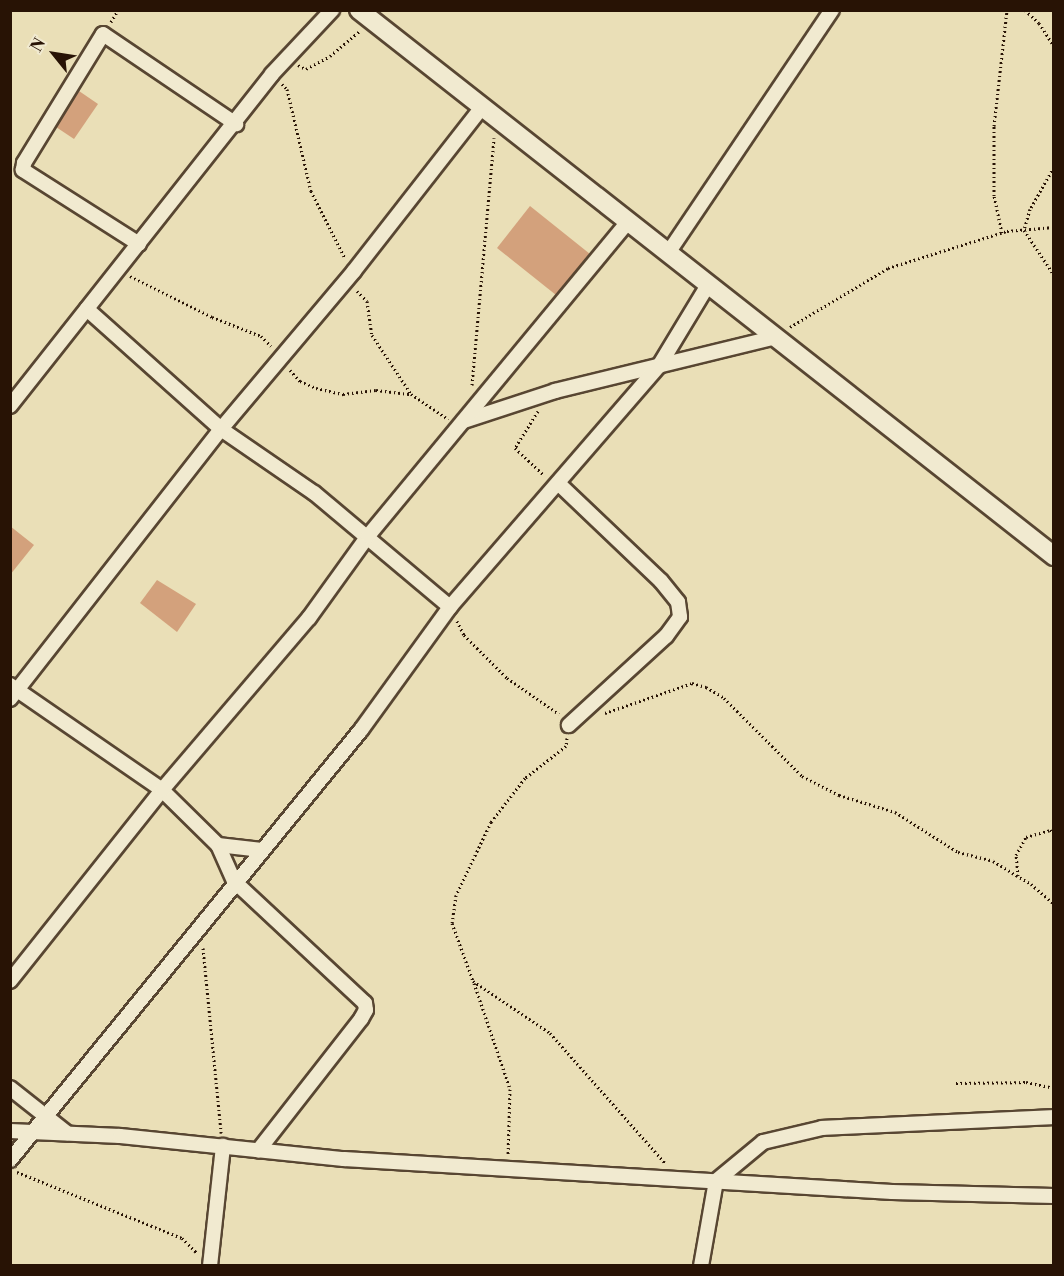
<!DOCTYPE html>
<style>
body{margin:0}
#map{position:relative;width:1064px;height:1276px;overflow:hidden;background:#eadfb7;font-family:"Libre Bodoni",serif}
div>[style]{position:absolute}
.building>*{inset:0;background:#d3a17c}
.path>*{height:3px;margin-top:-1.5px;transform-origin:0;background:repeating-linear-gradient(90deg,#281305 0 1.5px,transparent 0 4.5px)}
.roads{filter:drop-shadow(2px 0 #584632) drop-shadow(-2px 0 #584632) drop-shadow(0 2px #584632) drop-shadow(0 -2px #584632)}
.street>*{height:14px;margin:-7px;padding:0 7px;transform-origin:7px;border-radius:7px;background:#f1ead0}
.secondary>*{height:18px;margin:-9px;padding:0 9px;transform-origin:9px;border-radius:9px;background:#f1ead0}
span{translate:-50% -50%;white-space:nowrap;text-align:center;line-height:1.15;-webkit-text-stroke:4.5px #f1ead0;paint-order:stroke}
.frame{position:absolute;inset:0;border:12px solid #281305;pointer-events:none}
.north{position:absolute;left:24px;top:24px;width:60px;height:60px;-webkit-text-stroke:4px #f1ead0;paint-order:stroke;rotate:300deg;font-size:16px;font-weight:700;line-height:24px;text-align:center;color:#281305}
.north::after{content:'';display:block;margin:auto;width:21px;height:27px;background:#281305;clip-path:polygon(50% 0,100% 100%,50% 72%,0 100%)}
</style>
<div id="map">
<div class="building">
<i style="clip-path:polygon(79px 91px,98px 104px,74px 139px,56px 127px)"></i>
<i style="clip-path:polygon(530px 206px,590px 254px,556px 295px,497px 248px)"></i>
<i style="clip-path:polygon(10px 526px,34px 545px,10px 575px)"></i>
<i style="clip-path:polygon(157px 580px,196px 604px,177px 632px,140px 603px)"></i>
</div>
<div class="path">
<i style="left:1025px;top:10px;width:19px;rotate:43deg"></i>
<i style="left:1039px;top:23px;width:27px;rotate:57deg"></i>
<i style="left:111px;top:22px;width:14px;rotate:-60deg"></i>
<i style="left:298px;top:65px;width:9px;rotate:27deg"></i>
<i style="left:306px;top:69px;width:27px;rotate:-28deg"></i>
<i style="left:330px;top:56px;width:39px;rotate:-40deg"></i>
<i style="left:282px;top:84px;width:7px;rotate:45deg"></i>
<i style="left:287px;top:89px;width:105px;rotate:76.8deg"></i>
<i style="left:311px;top:191px;width:75px;rotate:63.1deg"></i>
<i style="left:1054px;top:167px;width:48px;rotate:119.7deg"></i>
<i style="left:1030px;top:209px;width:22px;rotate:106deg"></i>
<i style="left:1024px;top:230px;width:54px;rotate:56.3deg"></i>
<i style="left:1002px;top:233px;width:38px;rotate:-102deg"></i>
<i style="left:994px;top:196px;width:70px;rotate:-90deg"></i>
<i style="left:994px;top:126px;width:117px;rotate:-83.6deg"></i>
<i style="left:130px;top:276px;width:92px;rotate:26.6deg"></i>
<i style="left:212px;top:317px;width:53px;rotate:21.2deg"></i>
<i style="left:261px;top:336px;width:14px;rotate:45deg"></i>
<i style="left:357px;top:291px;width:14px;rotate:45deg"></i>
<i style="left:367px;top:301px;width:34px;rotate:82deg"></i>
<i style="left:372px;top:335px;width:71px;rotate:56.5deg"></i>
<i style="left:790px;top:327px;width:114px;rotate:-31deg"></i>
<i style="left:888px;top:268px;width:125px;rotate:-17.3deg"></i>
<i style="left:1007px;top:231px;width:47px;rotate:-4.9deg"></i>
<i style="left:290px;top:370px;width:15px;rotate:48deg"></i>
<i style="left:300px;top:381px;width:17px;rotate:24deg"></i>
<i style="left:316px;top:388px;width:28px;rotate:13deg"></i>
<i style="left:343px;top:394px;width:33px;rotate:-7deg"></i>
<i style="left:376px;top:390px;width:35px;rotate:7deg"></i>
<i style="left:411px;top:394px;width:45px;rotate:34deg"></i>
<i style="left:472px;top:385px;width:248px;rotate:-84.9deg"></i>
<i style="left:538px;top:411px;width:44px;rotate:121.9deg"></i>
<i style="left:515px;top:448px;width:40px;rotate:43deg"></i>
<i style="left:457px;top:621px;width:16px;rotate:63deg"></i>
<i style="left:464px;top:635px;width:61px;rotate:45deg"></i>
<i style="left:507px;top:678px;width:63px;rotate:34.7deg"></i>
<i style="left:605px;top:713px;width:92px;rotate:-19deg"></i>
<i style="left:692px;top:683px;width:15px;rotate:16deg"></i>
<i style="left:706px;top:687px;width:21px;rotate:31deg"></i>
<i style="left:724px;top:698px;width:110px;rotate:45deg"></i>
<i style="left:802px;top:776px;width:42px;rotate:27.2deg"></i>
<i style="left:839px;top:795px;width:59px;rotate:16.9deg"></i>
<i style="left:895px;top:812px;width:75px;rotate:32.4deg"></i>
<i style="left:958px;top:852px;width:36px;rotate:14deg"></i>
<i style="left:993px;top:861px;width:44px;rotate:31.2deg"></i>
<i style="left:1031px;top:884px;width:30px;rotate:41deg"></i>
<i style="left:567px;top:738px;width:8px;rotate:97deg"></i>
<i style="left:566px;top:746px;width:52px;rotate:142deg"></i>
<i style="left:525px;top:778px;width:56px;rotate:127.7deg"></i>
<i style="left:491px;top:822px;width:81px;rotate:115.6deg"></i>
<i style="left:456px;top:895px;width:28px;rotate:98deg"></i>
<i style="left:452px;top:923px;width:62px;rotate:70.1deg"></i>
<i style="left:473px;top:981px;width:93px;rotate:34deg"></i>
<i style="left:550px;top:1033px;width:175px;rotate:48.5deg"></i>
<i style="left:1018px;top:876px;width:21px;rotate:-95deg"></i>
<i style="left:1016px;top:855px;width:21px;rotate:-61deg"></i>
<i style="left:1026px;top:837px;width:25px;rotate:-16deg"></i>
<i style="left:1050px;top:830px;width:5px;rotate:37deg"></i>
<i style="left:203px;top:948px;width:186px;rotate:84.4deg"></i>
<i style="left:474px;top:983px;width:112px;rotate:71.2deg"></i>
<i style="left:510px;top:1089px;width:67px;rotate:91.7deg"></i>
<i style="left:956px;top:1083px;width:70px;rotate:-0.8deg"></i>
<i style="left:1026px;top:1082px;width:29px;rotate:12deg"></i>
<i style="left:17px;top:1172px;width:178px;rotate:21.8deg"></i>
<i style="left:182px;top:1238px;width:20px;rotate:45deg"></i>
</div>
<div class="roads">
<div class="street">
<i style="left:139px;top:244px;width:138px;rotate:-147.5deg"></i>
<i style="left:23px;top:170px;width:7px;rotate:-82deg"></i>
<i style="left:24px;top:163px;width:151px;rotate:-58.5deg"></i>
<i style="left:103px;top:34px;width:161px;rotate:34.1deg"></i>
<i style="left:668px;top:253px;width:293px;rotate:-56deg"></i>
<i style="left:10px;top:406px;width:423px;rotate:-51.7deg"></i>
<i style="left:272px;top:74px;width:88px;rotate:-46.8deg"></i>
<i style="left:464px;top:421px;width:96px;rotate:-18.2deg"></i>
<i style="left:555px;top:391px;width:223px;rotate:-13.7deg"></i>
<i style="left:558px;top:483px;width:142px;rotate:43.6deg"></i>
<i style="left:661px;top:581px;width:27px;rotate:51deg"></i>
<i style="left:678px;top:602px;width:15px;rotate:82deg"></i>
<i style="left:680px;top:617px;width:24px;rotate:126deg"></i>
<i style="left:666px;top:636px;width:132px;rotate:137.5deg"></i>
<i style="left:450px;top:607px;width:177px;rotate:-140deg"></i>
<i style="left:314px;top:493px;width:113px;rotate:-145.5deg"></i>
<i style="left:221px;top:429px;width:207px;rotate:-49.9deg"></i>
<i style="left:354px;top:271px;width:208px;rotate:-52deg"></i>
<i style="left:10px;top:685px;width:185px;rotate:34.6deg"></i>
<i style="left:162px;top:790px;width:78px;rotate:44.5deg"></i>
<i style="left:218px;top:845px;width:39px;rotate:66deg"></i>
<i style="left:234px;top:881px;width:179px;rotate:43deg"></i>
<i style="left:365px;top:1003px;width:7px;rotate:82deg"></i>
<i style="left:366px;top:1010px;width:10px;rotate:119deg"></i>
<i style="left:361px;top:1019px;width:167px;rotate:128deg"></i>
<i style="left:10px;top:699px;width:343px;rotate:-52deg"></i>
<i style="left:221px;top:429px;width:180px;rotate:-138.2deg"></i>
<i style="left:218px;top:845px;width:44px;rotate:6.5deg"></i>
<i style="left:10px;top:981px;width:244px;rotate:-51.5deg"></i>
<i style="left:162px;top:790px;width:226px;rotate:-49.5deg"></i>
<i style="left:309px;top:618px;width:101px;rotate:-54.3deg"></i>
<i style="left:368px;top:536px;width:408px;rotate:-50.4deg"></i>
<i style="left:10px;top:1088px;width:73px;rotate:38.3deg"></i>
<i style="left:10px;top:1131px;width:110px;rotate:2.6deg"></i>
<i style="left:120px;top:1136px;width:225px;rotate:5.9deg"></i>
<i style="left:344px;top:1159px;width:549px;rotate:3.45deg"></i>
<i style="left:892px;top:1192px;width:162px;rotate:1.4deg"></i>
<i style="left:10px;top:1160px;width:555px;rotate:-50.78deg"></i>
<i style="left:361px;top:730px;width:152px;rotate:-54.1deg"></i>
<i style="left:450px;top:607px;width:319px;rotate:-49.1deg"></i>
<i style="left:659px;top:366px;width:95px;rotate:-58.8deg"></i>
<i style="left:210px;top:1266px;width:121px;rotate:-83.8deg"></i>
<i style="left:701px;top:1266px;width:86px;rotate:-80deg"></i>
<i style="left:716px;top:1181px;width:61px;rotate:-39.7deg"></i>
<i style="left:763px;top:1142px;width:61px;rotate:-13.3deg"></i>
<i style="left:822px;top:1128px;width:232px;rotate:-2.7deg"></i>
</div>
<div class="secondary">
<i style="left:359px;top:10px;width:884px;rotate:38.15deg"></i>
</div>
</div>
<div class="frame"></div>
<div class="north">N</div>
</div>
